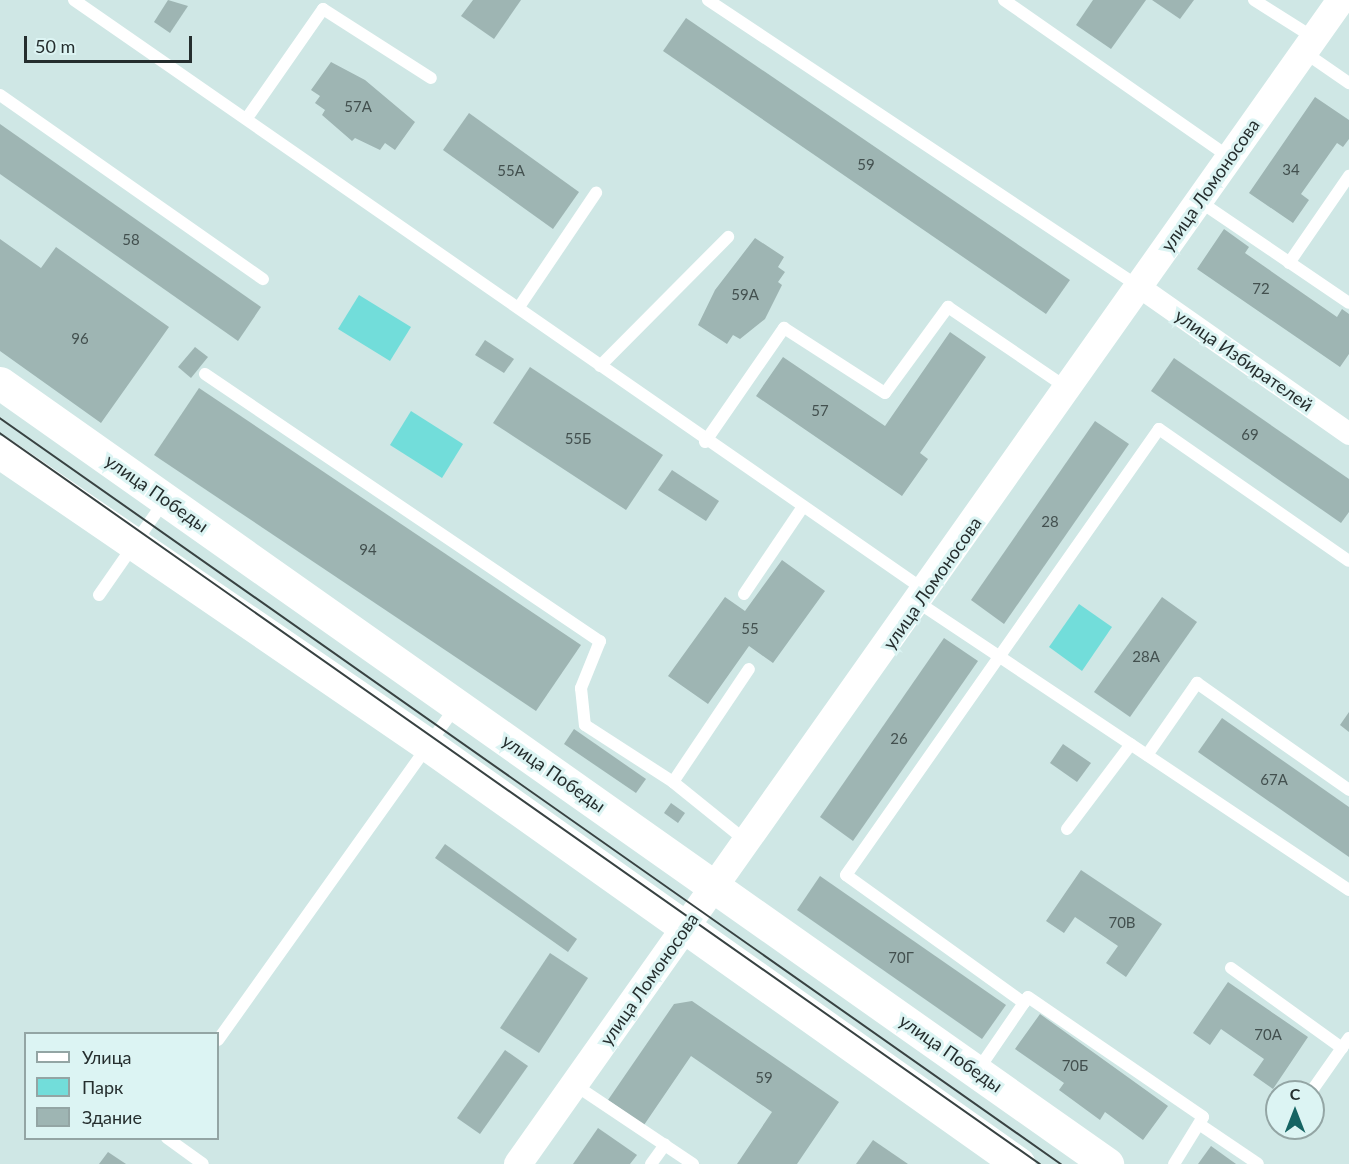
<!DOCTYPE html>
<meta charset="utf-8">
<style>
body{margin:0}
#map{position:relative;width:1349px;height:1164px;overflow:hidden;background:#cfe7e5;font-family:Lato,sans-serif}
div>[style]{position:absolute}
.green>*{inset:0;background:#72ddda}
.building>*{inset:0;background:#9eb5b3}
.service>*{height:12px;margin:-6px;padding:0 6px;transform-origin:6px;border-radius:6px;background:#fff}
.minor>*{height:22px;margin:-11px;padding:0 11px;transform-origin:11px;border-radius:11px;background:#fff}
.tertiary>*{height:28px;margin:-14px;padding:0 14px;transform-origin:14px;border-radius:14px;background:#fff}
.secondary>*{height:33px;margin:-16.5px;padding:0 16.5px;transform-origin:16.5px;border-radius:16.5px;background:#fff}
.tram>*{height:1.5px;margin:-0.75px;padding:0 0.75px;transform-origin:0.75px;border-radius:0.75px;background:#384242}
span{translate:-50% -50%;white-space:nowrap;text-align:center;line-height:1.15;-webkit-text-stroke:6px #dcf4f3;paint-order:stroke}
.number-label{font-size:15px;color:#43504f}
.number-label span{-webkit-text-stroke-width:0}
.street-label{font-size:18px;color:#252e2e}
.legend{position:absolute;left:24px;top:1032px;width:195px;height:108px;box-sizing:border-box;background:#dcf4f3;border:2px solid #93a5a4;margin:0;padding:8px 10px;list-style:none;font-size:18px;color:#252e2e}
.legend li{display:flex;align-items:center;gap:12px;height:30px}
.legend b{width:30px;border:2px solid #93a5a4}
.north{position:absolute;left:1265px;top:1080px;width:60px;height:60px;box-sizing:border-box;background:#dcf4f3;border:2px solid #93a5a4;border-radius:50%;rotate:0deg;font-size:16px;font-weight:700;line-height:24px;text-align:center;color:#252e2e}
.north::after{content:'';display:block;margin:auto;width:21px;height:27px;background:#166463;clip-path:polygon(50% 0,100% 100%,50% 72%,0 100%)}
.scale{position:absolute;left:24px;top:36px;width:168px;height:27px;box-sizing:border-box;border:3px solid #252e2e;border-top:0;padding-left:8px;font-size:18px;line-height:21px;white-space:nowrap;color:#252e2e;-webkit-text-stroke:4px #dcf4f3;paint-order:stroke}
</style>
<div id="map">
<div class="green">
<i style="clip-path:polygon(359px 295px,411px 327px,390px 361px,338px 329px)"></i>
<i style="clip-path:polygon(411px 411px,463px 444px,442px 478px,390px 445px)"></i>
<i style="clip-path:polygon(1079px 604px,1112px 627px,1082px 671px,1049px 647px)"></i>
</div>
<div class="building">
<i style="clip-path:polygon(168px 0,188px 6px,170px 33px,154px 22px)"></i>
<i style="clip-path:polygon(473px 0,521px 0,494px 39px,461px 16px)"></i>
<i style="clip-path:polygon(1093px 0,1146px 0,1111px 49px,1076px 25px)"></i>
<i style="clip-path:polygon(1152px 0,1194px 0,1180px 19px)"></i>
<i style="clip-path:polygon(686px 18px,1070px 280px,1046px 314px,663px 51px)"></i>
<i style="clip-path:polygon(331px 62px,365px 80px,415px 122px,395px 150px,385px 143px,380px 150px,355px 138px,352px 141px,322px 115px,325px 110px,315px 103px,320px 96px,311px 90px)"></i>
<i style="clip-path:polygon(1315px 97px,1349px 120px,1349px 139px,1343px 147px,1337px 143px,1301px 194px,1309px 200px,1293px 223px,1249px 193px)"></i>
<i style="clip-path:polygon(469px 113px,579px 192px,553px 229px,443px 150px)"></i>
<i style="clip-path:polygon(0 124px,261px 307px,238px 341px,0 174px)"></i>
<i style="clip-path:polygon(1224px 229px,1249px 247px,1245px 253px,1337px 317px,1342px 309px,1349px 314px,1349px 354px,1340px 367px,1197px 269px)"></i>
<i style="clip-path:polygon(755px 238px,784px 257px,778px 267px,785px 272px,778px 282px,782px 285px,765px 319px,740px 339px,733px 335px,727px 344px,698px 325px,715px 290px)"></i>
<i style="clip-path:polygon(0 239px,41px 268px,56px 247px,169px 327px,101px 423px,0 351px)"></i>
<i style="clip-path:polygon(950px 332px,986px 357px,920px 453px,928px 459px,902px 496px,756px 396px,783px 357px,885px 426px)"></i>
<i style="clip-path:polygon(485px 340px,514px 359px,504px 373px,475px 355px)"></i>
<i style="clip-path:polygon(195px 347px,208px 357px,191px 378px,178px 367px)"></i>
<i style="clip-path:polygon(1174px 358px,1349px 479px,1349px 512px,1341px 523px,1151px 391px)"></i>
<i style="clip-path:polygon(530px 367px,663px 455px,626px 510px,493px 423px)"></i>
<i style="clip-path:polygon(199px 388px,581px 645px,536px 711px,154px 455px)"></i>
<i style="clip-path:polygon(1095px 421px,1129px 444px,1004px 624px,971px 600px)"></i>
<i style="clip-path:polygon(672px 470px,719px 501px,706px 521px,658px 490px)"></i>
<i style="clip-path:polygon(782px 560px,825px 591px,773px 663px,749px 646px,708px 704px,668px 676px,725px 597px,745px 611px)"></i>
<i style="clip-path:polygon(1162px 597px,1197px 622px,1130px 717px,1094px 692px)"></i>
<i style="clip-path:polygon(944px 638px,978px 661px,853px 841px,820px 817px)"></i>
<i style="clip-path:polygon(1349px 712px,1349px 732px,1340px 725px)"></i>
<i style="clip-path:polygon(1222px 718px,1349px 807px,1349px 857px,1198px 752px)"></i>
<i style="clip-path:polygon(574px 729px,646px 779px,636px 793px,564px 744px)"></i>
<i style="clip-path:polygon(1063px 744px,1091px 763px,1077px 782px,1050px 763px)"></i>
<i style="clip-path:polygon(671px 803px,685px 813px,678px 823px,664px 813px)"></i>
<i style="clip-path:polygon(445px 844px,577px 939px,568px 952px,435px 858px)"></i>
<i style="clip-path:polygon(1081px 870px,1162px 924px,1126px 977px,1106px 963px,1118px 946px,1075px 917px,1064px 933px,1046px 921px)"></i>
<i style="clip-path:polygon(820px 876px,1006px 1005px,982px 1039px,797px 910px)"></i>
<i style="clip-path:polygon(550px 953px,588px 978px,539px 1053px,500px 1028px)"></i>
<i style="clip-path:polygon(1228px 982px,1308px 1037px,1273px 1089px,1253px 1075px,1264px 1059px,1221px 1029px,1210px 1045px,1193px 1033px)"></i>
<i style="clip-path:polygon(692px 1001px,839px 1102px,797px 1164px,737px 1164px,772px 1112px,691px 1056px,644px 1125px,608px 1100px,674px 1004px)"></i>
<i style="clip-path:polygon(1040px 1014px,1168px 1106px,1143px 1140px,1105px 1112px,1100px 1120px,1059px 1090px,1064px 1083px,1015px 1049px)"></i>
<i style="clip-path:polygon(505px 1050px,528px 1066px,480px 1134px,457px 1118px)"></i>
<i style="clip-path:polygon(598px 1128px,637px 1155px,630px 1164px,573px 1164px)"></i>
<i style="clip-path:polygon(873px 1140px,908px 1164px,856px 1164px)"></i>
<i style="clip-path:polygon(1211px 1146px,1236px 1164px,1198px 1164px)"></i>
<i style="clip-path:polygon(108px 1152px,126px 1164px,99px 1164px)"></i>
</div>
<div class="service">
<i style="left:74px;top:0;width:1037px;rotate:34.75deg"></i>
<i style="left:708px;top:0;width:516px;rotate:33.63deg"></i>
<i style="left:1004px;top:0;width:274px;rotate:34.9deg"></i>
<i style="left:1254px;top:0;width:71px;rotate:32.3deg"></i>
<i style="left:1304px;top:52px;width:55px;rotate:34.6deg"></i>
<i style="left:0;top:95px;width:321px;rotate:35deg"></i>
<i style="left:247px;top:118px;width:133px;rotate:-55.1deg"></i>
<i style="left:323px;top:9px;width:128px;rotate:32.6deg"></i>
<i style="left:1199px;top:201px;width:181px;rotate:34.2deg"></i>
<i style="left:1289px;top:263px;width:106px;rotate:-55.4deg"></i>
<i style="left:519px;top:307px;width:138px;rotate:-56deg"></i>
<i style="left:600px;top:366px;width:182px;rotate:-45.2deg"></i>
<i style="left:205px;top:374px;width:477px;rotate:34.1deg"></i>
<i style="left:600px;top:641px;width:51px;rotate:112deg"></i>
<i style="left:581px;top:688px;width:37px;rotate:84deg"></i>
<i style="left:585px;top:725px;width:105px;rotate:32.9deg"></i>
<i style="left:673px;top:782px;width:94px;rotate:38.9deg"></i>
<i style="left:705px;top:442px;width:139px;rotate:-55.3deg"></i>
<i style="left:784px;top:328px;width:120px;rotate:32.8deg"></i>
<i style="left:885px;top:393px;width:107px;rotate:-53.8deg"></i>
<i style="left:948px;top:307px;width:144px;rotate:34.2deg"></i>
<i style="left:744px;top:594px;width:104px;rotate:-56deg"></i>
<i style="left:99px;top:595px;width:116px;rotate:-55.2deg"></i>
<i style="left:919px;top:603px;width:517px;rotate:33.72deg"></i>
<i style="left:1147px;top:755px;width:88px;rotate:-55.2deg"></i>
<i style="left:1197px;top:683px;width:186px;rotate:35.1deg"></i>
<i style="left:673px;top:782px;width:136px;rotate:-56.1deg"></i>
<i style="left:1067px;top:829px;width:106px;rotate:-53deg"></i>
<i style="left:1231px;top:968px;width:137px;rotate:35.8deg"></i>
<i style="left:1024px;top:1003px;width:219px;rotate:-144.3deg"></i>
<i style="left:846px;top:875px;width:545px;rotate:-54.94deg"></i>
<i style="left:1159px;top:429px;width:231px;rotate:34.8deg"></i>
<i style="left:218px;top:1040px;width:410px;rotate:-54.5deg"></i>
<i style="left:978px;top:1070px;width:88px;rotate:-55.6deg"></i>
<i style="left:1028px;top:997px;width:212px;rotate:34.4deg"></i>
<i style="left:1203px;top:1117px;width:55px;rotate:121.7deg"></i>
<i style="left:575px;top:1085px;width:142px;rotate:33.8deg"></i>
<i style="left:1311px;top:1092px;width:66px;rotate:-54.9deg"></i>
<i style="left:1199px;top:1124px;width:71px;rotate:34.1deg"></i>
<i style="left:167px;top:1138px;width:44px;rotate:35.8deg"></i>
<i style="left:651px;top:1164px;width:24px;rotate:-54deg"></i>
</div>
<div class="minor">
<i style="left:1138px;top:286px;width:258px;rotate:35deg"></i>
</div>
<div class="tertiary">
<i style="left:518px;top:1164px;width:1426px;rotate:-54.74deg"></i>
</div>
<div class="secondary">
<i style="left:0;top:383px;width:1355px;rotate:35.2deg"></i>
<i style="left:0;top:452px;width:519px;rotate:34.39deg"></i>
<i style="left:428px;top:745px;width:724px;rotate:35.34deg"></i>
</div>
<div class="tram">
<i style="left:0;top:418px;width:1297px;rotate:35.11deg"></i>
<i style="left:0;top:433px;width:1271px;rotate:35.1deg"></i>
</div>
<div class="number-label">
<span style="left:358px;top:107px">57А</span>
<span style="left:866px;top:165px">59</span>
<span style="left:1291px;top:170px">34</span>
<span style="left:511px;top:171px">55А</span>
<span style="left:131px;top:240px">58</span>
<span style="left:1261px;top:289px">72</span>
<span style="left:745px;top:295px">59А</span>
<span style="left:80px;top:339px">96</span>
<span style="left:820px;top:411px">57</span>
<span style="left:1250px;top:435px">69</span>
<span style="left:578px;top:439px">55Б</span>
<span style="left:1050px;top:522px">28</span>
<span style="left:368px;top:550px">94</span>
<span style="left:750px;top:629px">55</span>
<span style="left:1146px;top:657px">28А</span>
<span style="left:899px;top:739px">26</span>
<span style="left:1274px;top:780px">67А</span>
<span style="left:1122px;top:923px">70В</span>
<span style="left:901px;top:958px">70Г</span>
<span style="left:1268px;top:1035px">70А</span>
<span style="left:1075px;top:1066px">70Б</span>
<span style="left:764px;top:1078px">59</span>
</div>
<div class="street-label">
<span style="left:1210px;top:185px;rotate:-55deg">улица Ломоносова</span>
<span style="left:1244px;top:360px;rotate:35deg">улица Избирателей</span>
<span style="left:157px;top:493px;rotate:35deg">улица Победы</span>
<span style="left:932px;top:583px;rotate:-55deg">улица Ломоносова</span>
<span style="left:554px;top:773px;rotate:35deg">улица Победы</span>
<span style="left:649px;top:979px;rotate:-55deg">улица Ломоносова</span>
<span style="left:951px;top:1053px;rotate:35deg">улица Победы</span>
</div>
<ul class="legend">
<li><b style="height:8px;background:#fff"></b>Улица</li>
<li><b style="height:16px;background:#72ddda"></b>Парк</li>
<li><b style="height:16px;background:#9eb5b3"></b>Здание</li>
</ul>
<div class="north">С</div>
<div class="scale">50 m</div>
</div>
